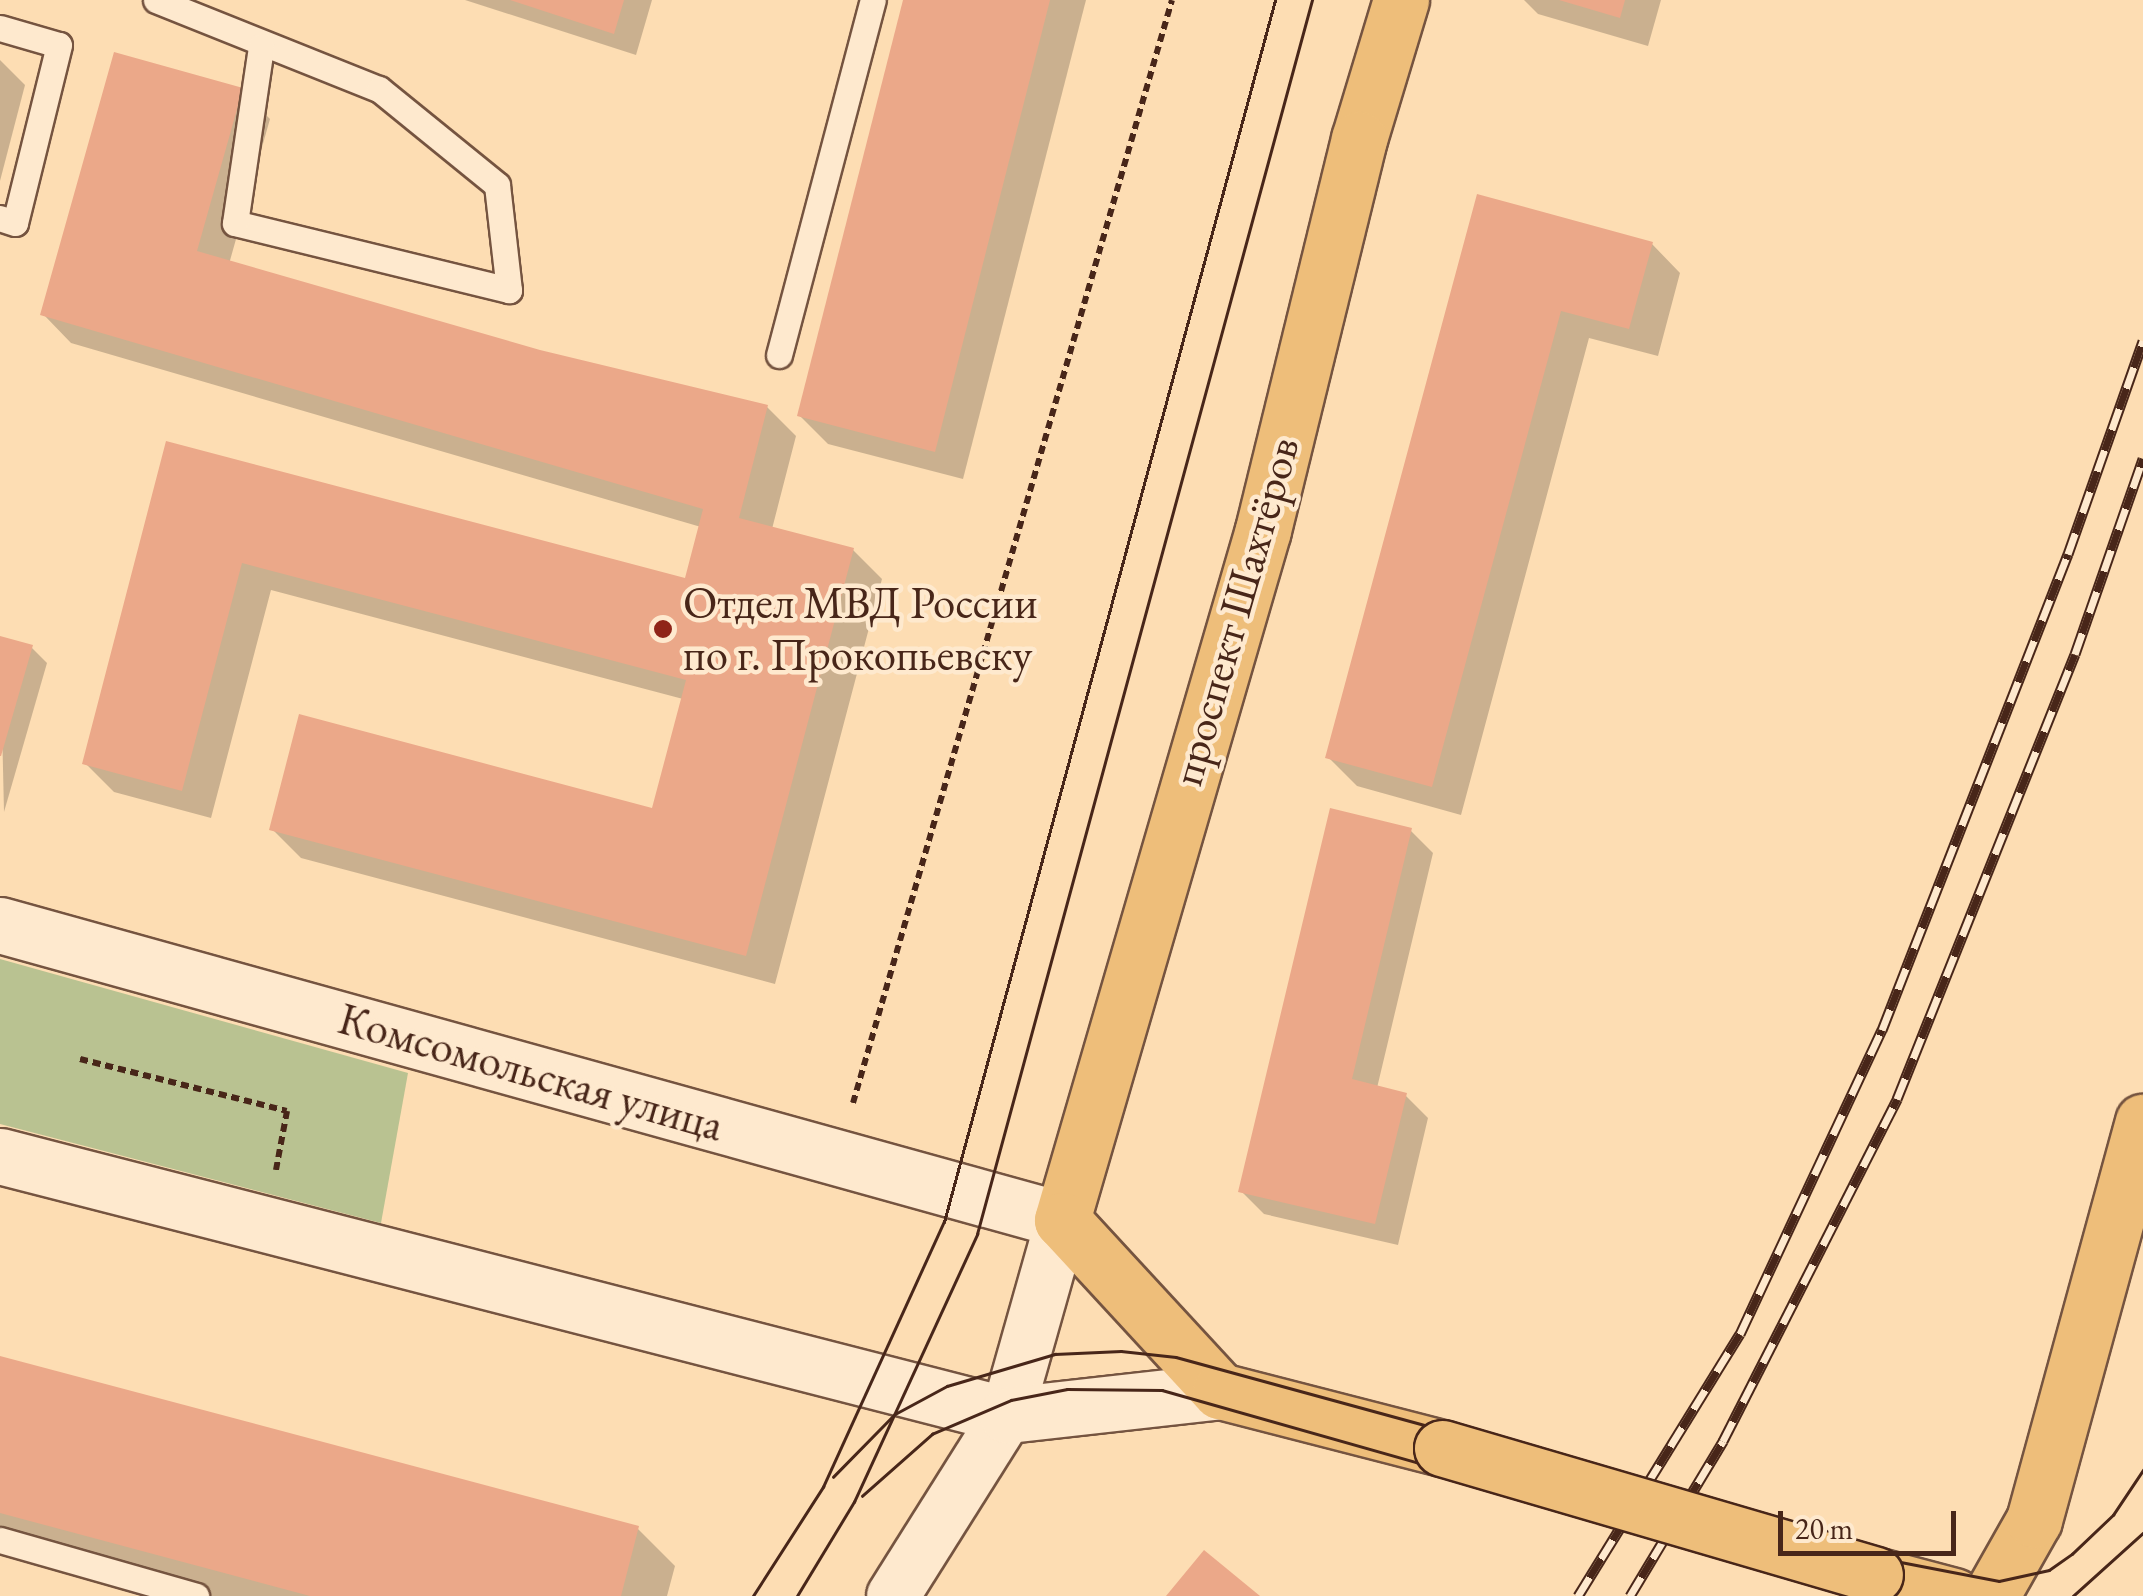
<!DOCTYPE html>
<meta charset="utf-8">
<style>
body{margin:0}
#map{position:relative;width:2143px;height:1596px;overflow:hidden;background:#fdddb3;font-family:"EB Garamond",serif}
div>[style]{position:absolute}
.green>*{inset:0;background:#b9c291}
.shadow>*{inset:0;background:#0003}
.building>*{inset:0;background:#eba889}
.path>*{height:6px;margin-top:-3px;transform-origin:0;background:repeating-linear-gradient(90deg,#482619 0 8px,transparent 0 13px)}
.roads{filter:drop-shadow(2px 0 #755440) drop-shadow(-2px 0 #755440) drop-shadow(0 2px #755440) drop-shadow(0 -2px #755440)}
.lane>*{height:25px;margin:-12.5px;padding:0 12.5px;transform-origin:12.5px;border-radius:12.5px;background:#fee9ce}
.street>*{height:52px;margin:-26px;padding:0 26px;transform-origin:26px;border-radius:26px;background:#fee9ce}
.secondary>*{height:55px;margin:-27.5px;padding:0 27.5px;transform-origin:27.5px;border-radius:27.5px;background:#fee9ce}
.primary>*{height:55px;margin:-27.5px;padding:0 27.5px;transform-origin:27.5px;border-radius:27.5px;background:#eebe7a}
.tram>*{height:2.5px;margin:-1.25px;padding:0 1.25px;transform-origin:1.25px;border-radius:1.25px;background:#482619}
.rail>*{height:11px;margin-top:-5.5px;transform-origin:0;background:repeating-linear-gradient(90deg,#fee9ce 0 22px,#482619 0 44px);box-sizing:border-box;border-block:2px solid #482619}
.bridges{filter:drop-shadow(2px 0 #482619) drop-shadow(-2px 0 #482619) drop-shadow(0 2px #482619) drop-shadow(0 -2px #482619)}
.primary-bridge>*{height:55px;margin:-27.5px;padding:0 27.5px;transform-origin:27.5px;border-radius:27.5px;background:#eebe7a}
.dots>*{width:28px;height:28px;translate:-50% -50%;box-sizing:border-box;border:5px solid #fee9ce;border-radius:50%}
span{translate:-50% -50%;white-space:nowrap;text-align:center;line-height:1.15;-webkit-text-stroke:9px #fee9ce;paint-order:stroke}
.poi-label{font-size:45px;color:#482619}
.left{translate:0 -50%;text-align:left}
.street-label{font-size:45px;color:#482619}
.scale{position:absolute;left:1778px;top:1511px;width:178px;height:45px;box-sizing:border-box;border:5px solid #482619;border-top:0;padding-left:12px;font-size:30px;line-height:35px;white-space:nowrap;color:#482619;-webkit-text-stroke:8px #fee9ce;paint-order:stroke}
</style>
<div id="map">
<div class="green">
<i style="clip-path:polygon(0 959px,408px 1073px,381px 1223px,0 1124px)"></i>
</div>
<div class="shadow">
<i style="clip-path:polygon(465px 0,652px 0,636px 55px)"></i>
<i style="clip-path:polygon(906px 0,1086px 0,963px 479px,828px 444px,800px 416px)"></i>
<i style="clip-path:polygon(1524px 0,1661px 0,1648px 46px,1538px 14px)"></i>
<i style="clip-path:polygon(0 60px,25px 85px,0 181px)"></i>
<i style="clip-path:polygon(241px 90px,270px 119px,229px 264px,539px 353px,767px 407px,796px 436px,772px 529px,853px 550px,882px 579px,775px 984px,301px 858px,272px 829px,654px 811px,683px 699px,271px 590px,211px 818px,114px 792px,85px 763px,168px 444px,687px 581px,701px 527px,71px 343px,43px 314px)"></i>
<i style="clip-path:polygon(1479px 197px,1652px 244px,1680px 273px,1658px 356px,1589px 338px,1461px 815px,1357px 786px,1328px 757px)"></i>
<i style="clip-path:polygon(0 638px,32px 648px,47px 663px,4px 812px)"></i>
<i style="clip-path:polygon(1410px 830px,1433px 853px,1377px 1088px,1405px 1095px,1428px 1118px,1398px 1245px,1264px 1214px,1241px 1191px)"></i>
<i style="clip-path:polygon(0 1359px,638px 1529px,675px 1566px,667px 1596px,212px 1596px,0 1539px)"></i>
</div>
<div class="building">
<i style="clip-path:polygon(510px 0,624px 0,614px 34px)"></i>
<i style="clip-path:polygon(903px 0,1050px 0,935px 452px,797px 416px)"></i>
<i style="clip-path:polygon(1559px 0,1625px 0,1620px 18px)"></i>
<i style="clip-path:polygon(114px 52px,243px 88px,197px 251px,540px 350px,768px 405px,739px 518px,854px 548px,746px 956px,269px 830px,299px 714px,652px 808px,686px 680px,242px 563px,182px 791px,82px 764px,166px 441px,685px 578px,703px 509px,40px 315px)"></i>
<i style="clip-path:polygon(1477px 194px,1653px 242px,1629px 329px,1561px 311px,1432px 787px,1325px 758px)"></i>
<i style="clip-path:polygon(0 636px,33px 645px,1px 756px,0 756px)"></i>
<i style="clip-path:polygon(1330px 808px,1412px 828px,1352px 1079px,1407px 1093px,1375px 1224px,1238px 1192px)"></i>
<i style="clip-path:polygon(0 1356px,639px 1526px,621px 1596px,310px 1596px,0 1513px)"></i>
<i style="clip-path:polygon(1204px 1550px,1260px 1596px,1166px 1596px)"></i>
</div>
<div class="path">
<i style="left:80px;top:1059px;width:213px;rotate:14.1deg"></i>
<i style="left:287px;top:1111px;width:60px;rotate:100.6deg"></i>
<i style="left:853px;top:1103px;width:1148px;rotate:-73.87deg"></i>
</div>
<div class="roads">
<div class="lane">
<i style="left:156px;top:0;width:240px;rotate:21.8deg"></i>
<i style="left:379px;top:89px;width:152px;rotate:39.1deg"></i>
<i style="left:497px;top:185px;width:106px;rotate:83.5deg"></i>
<i style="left:509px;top:290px;width:282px;rotate:-166.3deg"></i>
<i style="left:235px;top:223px;width:179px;rotate:-81.6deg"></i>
<i style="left:0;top:28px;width:61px;rotate:16.1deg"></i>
<i style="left:59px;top:45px;width:183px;rotate:103.9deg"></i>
<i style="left:15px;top:223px;width:16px;rotate:-162deg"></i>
<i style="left:779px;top:355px;width:367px;rotate:-75.2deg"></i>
<i style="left:0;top:1540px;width:204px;rotate:15.9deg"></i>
</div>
<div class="street">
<i style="left:893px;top:1596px;width:214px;rotate:-57.8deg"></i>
<i style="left:1007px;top:1415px;width:203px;rotate:-74.2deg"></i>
</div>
<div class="secondary">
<i style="left:0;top:925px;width:1102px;rotate:15.52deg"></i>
<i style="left:0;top:1156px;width:1040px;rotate:14.42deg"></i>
<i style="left:1007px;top:1415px;width:214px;rotate:-6.4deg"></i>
</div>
<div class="primary">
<i style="left:1401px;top:0;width:145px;rotate:106.8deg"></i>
<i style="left:1359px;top:139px;width:403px;rotate:103.8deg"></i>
<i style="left:1263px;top:530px;width:719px;rotate:106.24deg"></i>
<i style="left:1062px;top:1220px;width:233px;rotate:47.3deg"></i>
<i style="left:1220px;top:1391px;width:229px;rotate:14.4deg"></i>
<i style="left:1875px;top:1575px;width:82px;rotate:14.9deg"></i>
<i style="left:1991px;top:1596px;width:87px;rotate:-60.5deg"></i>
<i style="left:2034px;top:1520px;width:413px;rotate:-74.7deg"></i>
</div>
</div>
<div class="tram">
<i style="left:833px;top:1477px;width:88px;rotate:-45.5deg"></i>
<i style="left:895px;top:1414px;width:59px;rotate:-28.3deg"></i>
<i style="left:947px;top:1386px;width:113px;rotate:-16.5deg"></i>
<i style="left:1055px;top:1354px;width:66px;rotate:-2.6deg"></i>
<i style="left:1121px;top:1351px;width:55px;rotate:6.2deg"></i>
<i style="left:1176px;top:1357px;width:280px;rotate:15.3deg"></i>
<i style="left:1446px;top:1431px;width:452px;rotate:16.3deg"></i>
<i style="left:1880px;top:1558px;width:121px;rotate:10.9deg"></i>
<i style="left:1999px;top:1581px;width:51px;rotate:-12.4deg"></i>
<i style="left:2049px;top:1570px;width:28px;rotate:-35deg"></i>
<i style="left:2072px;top:1554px;width:57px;rotate:-43.6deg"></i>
<i style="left:2113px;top:1515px;width:54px;rotate:-56.3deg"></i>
<i style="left:862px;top:1496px;width:94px;rotate:-41.5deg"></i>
<i style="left:932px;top:1434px;width:86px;rotate:-23.3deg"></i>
<i style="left:1011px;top:1400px;width:57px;rotate:-11.1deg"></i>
<i style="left:1067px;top:1389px;width:95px;rotate:0.6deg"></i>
<i style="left:1162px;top:1390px;width:755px;rotate:15.84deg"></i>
<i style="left:753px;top:1596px;width:130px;rotate:-57.3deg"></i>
<i style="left:823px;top:1487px;width:291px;rotate:-65.5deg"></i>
<i style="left:944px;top:1222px;width:1266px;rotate:-74.84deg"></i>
<i style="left:797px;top:1596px;width:110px;rotate:-58.8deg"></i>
<i style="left:854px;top:1502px;width:295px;rotate:-65.3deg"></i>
<i style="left:977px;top:1234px;width:1279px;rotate:-74.81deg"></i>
<i style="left:2073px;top:1596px;width:94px;rotate:-42deg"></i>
</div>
<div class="rail">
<i style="left:1578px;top:1596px;width:308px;rotate:-58.3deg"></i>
<i style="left:1740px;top:1334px;width:336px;rotate:-65deg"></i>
<i style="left:1882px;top:1030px;width:511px;rotate:-68.66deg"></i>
<i style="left:2068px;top:554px;width:226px;rotate:-70.6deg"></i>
<i style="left:1630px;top:1596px;width:181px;rotate:-59deg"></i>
<i style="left:1723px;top:1441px;width:384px;rotate:-63deg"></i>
<i style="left:1897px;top:1099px;width:479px;rotate:-68.2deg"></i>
<i style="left:2075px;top:654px;width:207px;rotate:-70.8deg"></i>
</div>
<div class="bridges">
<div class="primary-bridge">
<i style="left:1442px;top:1448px;width:451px;rotate:16.3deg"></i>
</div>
</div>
<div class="dots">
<i style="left:663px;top:629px;background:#8f2418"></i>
</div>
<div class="poi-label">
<span class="left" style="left:683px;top:629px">Отдел МВД России<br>по г. Прокопьевску</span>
</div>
<div class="street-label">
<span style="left:1235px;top:611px;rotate:-74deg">проспект Шахтёров</span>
<span style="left:531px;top:1072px;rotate:16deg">Комсомольская улица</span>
</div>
<div class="scale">20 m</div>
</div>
